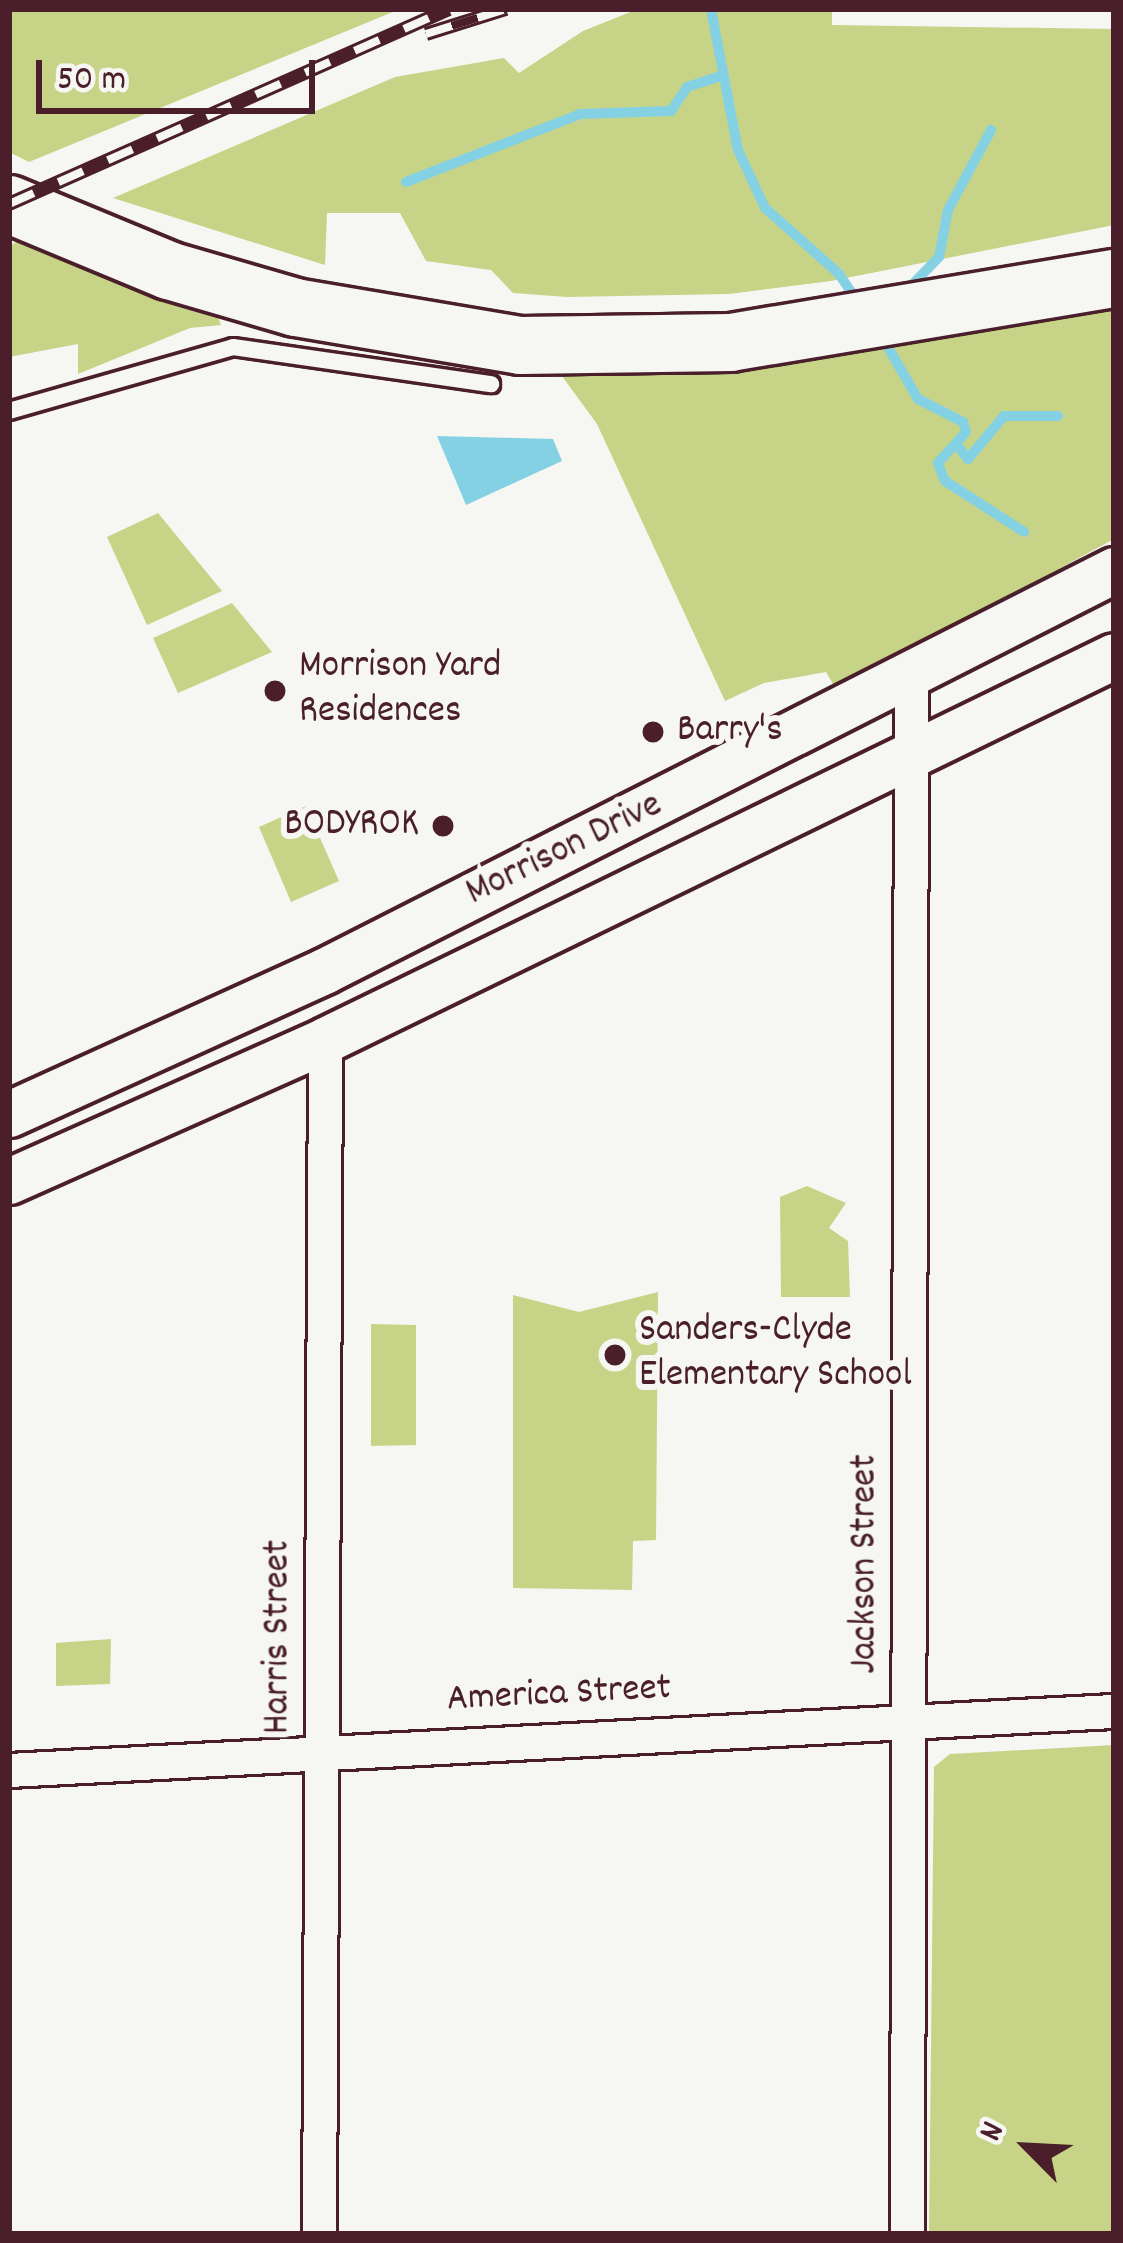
<!DOCTYPE html>
<style>
body{margin:0}
#map{position:relative;width:1123px;height:2243px;overflow:hidden;background:#f6f6f2;font-family:Dekko,sans-serif}
div>[style]{position:absolute}
.green>*{inset:0;background:#c7d487}
.water>*{inset:0;background:#85d1e4}
.stream>*{height:10px;margin:-5px;padding:0 5px;transform-origin:5px;border-radius:5px;background:#85d1e4}
.roads{filter:drop-shadow(3px 0 #4a1f2b) drop-shadow(-3px 0 #4a1f2b) drop-shadow(0 3px #4a1f2b) drop-shadow(0 -3px #4a1f2b)}
.service>*{height:16px;margin:-8px;padding:0 8px;transform-origin:8px;border-radius:8px;background:#f6f6f2}
.minor>*{height:33px;margin:-16.5px;padding:0 16.5px;transform-origin:16.5px;border-radius:16.5px;background:#f6f6f2}
.secondary>*{height:45px;margin:-22.5px;padding:0 22.5px;transform-origin:22.5px;border-radius:22.5px;background:#f6f6f2}
.motorway>*{height:57px;margin:-28.5px;padding:0 28.5px;transform-origin:28.5px;border-radius:28.5px;background:#f6f6f2}
.rail>*{height:14px;margin-top:-7px;transform-origin:0;background:repeating-linear-gradient(90deg,#f6f6f2 0 27px,#4a1f2b 0 54px);box-sizing:border-box;border-block:3px solid #4a1f2b}
.dots>*{width:33px;height:33px;translate:-50% -50%;box-sizing:border-box;border:6px solid #f6f6f2;border-radius:50%}
span{translate:-50% -50%;white-space:nowrap;text-align:center;line-height:1.15;-webkit-text-stroke:12px #f6f6f2;paint-order:stroke}
.poi-label{font-size:39px;color:#4a1f2b}
.left{translate:0 -50%;text-align:left}
.right{translate:-100% -50%;text-align:right}
.street-label{font-size:39px;color:#4a1f2b}
.frame{position:absolute;inset:0;border:12px solid #4a1f2b;pointer-events:none}
.north{position:absolute;left:967px;top:2087px;width:120px;height:120px;-webkit-text-stroke:9px #f6f6f2;paint-order:stroke;rotate:294deg;font-size:33px;font-weight:700;line-height:48px;text-align:center;color:#4a1f2b}
.north::after{content:'';display:block;margin:auto;width:42px;height:54px;background:#4a1f2b;clip-path:polygon(50% 0,100% 100%,50% 72%,0 100%)}
.scale{position:absolute;left:36px;top:60px;width:279px;height:54px;box-sizing:border-box;border:6px solid #4a1f2b;border-top:0;padding-left:15px;font-size:36px;line-height:42px;white-space:nowrap;color:#4a1f2b;-webkit-text-stroke:9px #f6f6f2;paint-order:stroke}
</style>
<div id="map">
<div class="green">
<i style="clip-path:polygon(9px 9px,400px 9px,29px 162px,9px 152px)"></i>
<i style="clip-path:polygon(638px 9px,832px 9px,832px 25px,1114px 29px,1114px 225px,831px 281px,729px 294px,567px 297px,513px 293px,491px 270px,426px 261px,400px 213px,327px 213px,325px 265px,113px 198px,395px 77px,504px 58px,519px 73px,583px 31px)"></i>
<i style="clip-path:polygon(20px 239px,217px 314px,221px 325px,190px 328px,78px 374px,78px 344px,9px 357px,9px 247px)"></i>
<i style="clip-path:polygon(1114px 302px,1114px 539px,836px 689px,826px 672px,764px 683px,725px 701px,597px 424px,559px 372px,786px 362px)"></i>
<i style="clip-path:polygon(158px 513px,222px 591px,147px 625px,107px 537px)"></i>
<i style="clip-path:polygon(232px 603px,272px 652px,178px 693px,153px 638px)"></i>
<i style="clip-path:polygon(306px 806px,339px 881px,291px 902px,259px 827px)"></i>
<i style="clip-path:polygon(807px 1186px,846px 1203px,829px 1228px,848px 1241px,850px 1297px,781px 1297px,780px 1197px)"></i>
<i style="clip-path:polygon(658px 1292px,656px 1540px,633px 1541px,632px 1590px,513px 1588px,513px 1295px,579px 1312px)"></i>
<i style="clip-path:polygon(371px 1324px,416px 1325px,416px 1445px,371px 1446px)"></i>
<i style="clip-path:polygon(111px 1639px,110px 1684px,56px 1686px,56px 1643px)"></i>
<i style="clip-path:polygon(1114px 1745px,1114px 2234px,929px 2234px,934px 1767px,950px 1754px)"></i>
</div>
<div class="water">
<i style="clip-path:polygon(437px 436px,553px 439px,562px 461px,466px 505px)"></i>
</div>
<div class="stream">
<i style="left:711px;top:9px;width:144px;rotate:79.2deg"></i>
<i style="left:738px;top:150px;width:64px;rotate:65deg"></i>
<i style="left:765px;top:208px;width:99px;rotate:41.7deg"></i>
<i style="left:839px;top:274px;width:34px;rotate:56deg"></i>
<i style="left:406px;top:182px;width:187px;rotate:-21.3deg"></i>
<i style="left:580px;top:114px;width:91px;rotate:-1.9deg"></i>
<i style="left:671px;top:111px;width:29px;rotate:-56deg"></i>
<i style="left:687px;top:87px;width:36px;rotate:-18deg"></i>
<i style="left:909px;top:288px;width:43px;rotate:-45.9deg"></i>
<i style="left:939px;top:257px;width:48px;rotate:-79.2deg"></i>
<i style="left:948px;top:210px;width:91px;rotate:-61.7deg"></i>
<i style="left:882px;top:337px;width:72px;rotate:59.9deg"></i>
<i style="left:918px;top:399px;width:51px;rotate:27.1deg"></i>
<i style="left:963px;top:422px;width:10px;rotate:73deg"></i>
<i style="left:966px;top:432px;width:42px;rotate:132.1deg"></i>
<i style="left:938px;top:463px;width:19px;rotate:69deg"></i>
<i style="left:945px;top:481px;width:94px;rotate:32.8deg"></i>
<i style="left:957px;top:445px;width:18px;rotate:52deg"></i>
<i style="left:968px;top:459px;width:56px;rotate:-50.1deg"></i>
<i style="left:1004px;top:416px;width:54px"></i>
</div>
<div class="roads">
<div class="service">
<i style="left:9px;top:411px;width:233px;rotate:-15.9deg"></i>
<i style="left:233px;top:347px;width:261px;rotate:8.2deg"></i>
</div>
<div class="minor">
<i style="left:9px;top:1770px;width:1107px;rotate:-3.06deg"></i>
<i style="left:319px;top:2234px;width:1194px;rotate:-89.71deg"></i>
<i style="left:907px;top:2234px;width:1556px;rotate:-89.85deg"></i>
</div>
<div class="secondary">
<i style="left:9px;top:1114px;width:346px;rotate:-24.4deg"></i>
<i style="left:324px;top:971px;width:886px;rotate:-26.91deg"></i>
<i style="left:9px;top:1181px;width:346px;rotate:-24deg"></i>
<i style="left:325px;top:1040px;width:877px;rotate:-25.95deg"></i>
</div>
<div class="motorway">
<i style="left:9px;top:204px;width:172px;rotate:22.5deg"></i>
<i style="left:168px;top:270px;width:132px;rotate:16.2deg"></i>
<i style="left:295px;top:307px;width:228px;rotate:9.6deg"></i>
<i style="left:520px;top:345px;width:210px;rotate:-0.8deg"></i>
<i style="left:730px;top:342px;width:389px;rotate:-9.5deg"></i>
</div>
</div>
<div class="rail">
<i style="left:426px;top:34px;width:84px;rotate:-17.4deg"></i>
<i style="left:9px;top:204px;width:481px;rotate:-23.9deg"></i>
</div>
<div class="dots">
<i style="left:275px;top:691px;background:#4a1f2b"></i>
<i style="left:653px;top:732px;background:#4a1f2b"></i>
<i style="left:443px;top:826px;background:#4a1f2b"></i>
<i style="left:615px;top:1355px;background:#4a1f2b"></i>
</div>
<div class="poi-label">
<span class="left" style="left:299px;top:691px">Morrison Yard<br>Residences</span>
<span class="left" style="left:677px;top:732px">Barry's</span>
<span class="right" style="left:419px;top:826px">BODYROK</span>
<span class="left" style="left:639px;top:1355px">Sanders-Clyde<br>Elementary School</span>
</div>
<div class="street-label">
<span style="left:565px;top:851px;rotate:-26deg">Morrison Drive</span>
<span style="left:867px;top:1564px;rotate:-90deg">Jackson Street</span>
<span style="left:280px;top:1637px;rotate:-90deg">Harris Street</span>
<span style="left:559px;top:1696px;rotate:-3deg">America Street</span>
</div>
<div class="frame"></div>
<div class="north">N</div>
<div class="scale">50 m</div>
</div>
